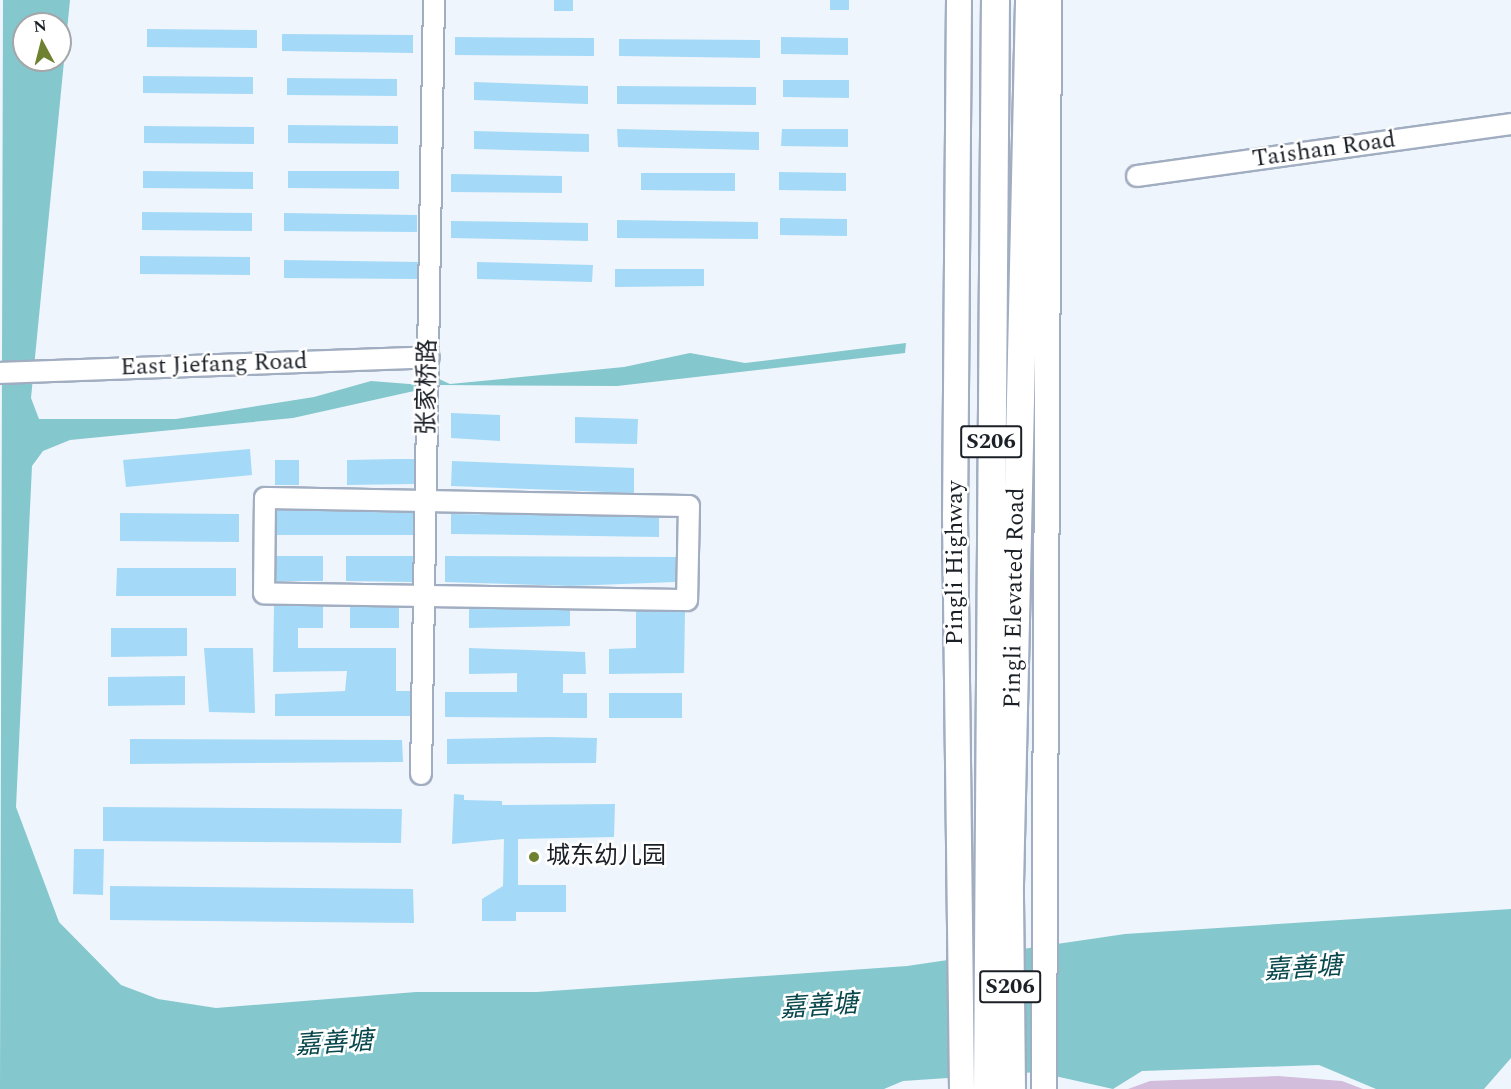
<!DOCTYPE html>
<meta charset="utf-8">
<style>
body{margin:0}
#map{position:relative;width:1511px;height:1089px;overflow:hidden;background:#eff5fd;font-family:Spectral,"Noto Sans SC",serif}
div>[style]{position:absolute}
.green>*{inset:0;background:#d2bedc}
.water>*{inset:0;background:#84c7cd}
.building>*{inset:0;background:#a4daf7}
.roads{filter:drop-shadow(2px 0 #a1adc0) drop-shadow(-2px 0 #a1adc0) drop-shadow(0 2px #a1adc0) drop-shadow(0 -2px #a1adc0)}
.minor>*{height:20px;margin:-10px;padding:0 10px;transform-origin:10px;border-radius:10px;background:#fff}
.major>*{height:24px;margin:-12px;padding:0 12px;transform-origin:12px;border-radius:12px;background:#fff}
.highway>*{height:27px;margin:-13.5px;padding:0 13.5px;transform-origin:13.5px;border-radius:13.5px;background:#fff}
.dots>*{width:16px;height:16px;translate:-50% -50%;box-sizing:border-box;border:3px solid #fff;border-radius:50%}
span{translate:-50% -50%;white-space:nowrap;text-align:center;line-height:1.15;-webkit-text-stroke:5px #fff;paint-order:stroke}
.shield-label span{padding:2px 4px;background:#fff;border:2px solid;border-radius:4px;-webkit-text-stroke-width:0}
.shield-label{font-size:22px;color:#1b2027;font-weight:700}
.street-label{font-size:24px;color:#1b2027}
.poi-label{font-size:24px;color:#1b2027}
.left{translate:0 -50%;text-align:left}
.water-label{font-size:26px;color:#07474c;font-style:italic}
.north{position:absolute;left:12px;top:12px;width:60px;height:60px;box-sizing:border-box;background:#fff;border:2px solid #a4a6a9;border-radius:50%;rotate:353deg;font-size:16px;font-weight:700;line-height:24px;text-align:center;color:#1b2027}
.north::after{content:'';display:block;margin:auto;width:21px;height:27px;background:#6e8131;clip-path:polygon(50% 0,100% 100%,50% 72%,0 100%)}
</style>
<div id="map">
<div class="green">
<i style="clip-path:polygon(1278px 1076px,1342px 1081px,1363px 1089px,1128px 1089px,1150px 1081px)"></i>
</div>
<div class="water">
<i style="clip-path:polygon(evenodd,3px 0,70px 0,31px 398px,39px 419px,176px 419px,314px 397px,371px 381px,422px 385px,439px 379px,450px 384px,624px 367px,690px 353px,745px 363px,906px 343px,905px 353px,617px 386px,441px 385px,293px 418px,70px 440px,43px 451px,32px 466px,16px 807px,59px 922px,121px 985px,158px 999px,216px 1008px,416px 992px,537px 992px,907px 966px,1125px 934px,1511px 909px,1511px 1058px,1484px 1089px,1376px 1089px,1319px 1065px,1142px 1071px,1113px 1089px,1037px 1072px,903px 1081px,884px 1089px,0 1089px,3px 0,24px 24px,60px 24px,60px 60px,24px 60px,24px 24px)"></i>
</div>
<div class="building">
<i style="clip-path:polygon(554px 0,573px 0,573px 11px,554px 11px)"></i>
<i style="clip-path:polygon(830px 0,849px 0,849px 10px,830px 10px)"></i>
<i style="clip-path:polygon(147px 29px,257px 30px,257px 48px,147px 47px)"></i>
<i style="clip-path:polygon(282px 34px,413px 35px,413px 53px,282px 51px)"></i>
<i style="clip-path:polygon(455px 37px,594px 38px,594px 56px,455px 55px)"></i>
<i style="clip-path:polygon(781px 37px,848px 38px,848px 55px,781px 54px)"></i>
<i style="clip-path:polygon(619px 39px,760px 40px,760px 58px,619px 56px)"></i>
<i style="clip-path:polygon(143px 76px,253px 77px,253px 94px,143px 93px)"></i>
<i style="clip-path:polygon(287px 78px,397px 79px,397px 96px,287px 95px)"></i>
<i style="clip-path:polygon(783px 80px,849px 80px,849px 98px,783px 97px)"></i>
<i style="clip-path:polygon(474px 82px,588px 86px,588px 104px,474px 100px)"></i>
<i style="clip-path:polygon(617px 86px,756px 87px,756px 105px,617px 104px)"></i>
<i style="clip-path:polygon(288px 125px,398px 126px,398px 144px,288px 143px)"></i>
<i style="clip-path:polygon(144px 126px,254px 127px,254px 144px,144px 143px)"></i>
<i style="clip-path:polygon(617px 129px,759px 132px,759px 150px,618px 147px)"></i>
<i style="clip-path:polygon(782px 129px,848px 129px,848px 147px,781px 146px)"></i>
<i style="clip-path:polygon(474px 131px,589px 134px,589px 152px,474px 149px)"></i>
<i style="clip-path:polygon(143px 171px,253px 172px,253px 189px,143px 188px)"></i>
<i style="clip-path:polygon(288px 171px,399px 171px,399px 189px,288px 188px)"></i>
<i style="clip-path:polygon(779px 172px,846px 173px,846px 191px,779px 190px)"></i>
<i style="clip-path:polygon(641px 173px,735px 173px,735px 191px,641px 190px)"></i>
<i style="clip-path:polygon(451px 174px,562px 176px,562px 193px,451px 192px)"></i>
<i style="clip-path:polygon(142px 212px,252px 213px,252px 231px,142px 230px)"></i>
<i style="clip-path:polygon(284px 213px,417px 215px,417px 232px,284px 231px)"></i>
<i style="clip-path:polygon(780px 218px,847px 219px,847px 236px,780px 235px)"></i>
<i style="clip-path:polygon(617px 220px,758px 222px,758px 239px,617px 238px)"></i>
<i style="clip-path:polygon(451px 221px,588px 223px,588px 241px,451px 238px)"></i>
<i style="clip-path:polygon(140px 256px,250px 257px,250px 275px,140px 274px)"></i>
<i style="clip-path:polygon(284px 260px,418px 262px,417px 279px,284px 278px)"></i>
<i style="clip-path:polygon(477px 262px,593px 265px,592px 282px,477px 279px)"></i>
<i style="clip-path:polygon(615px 269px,704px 269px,704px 286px,615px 287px)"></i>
<i style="clip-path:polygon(451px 413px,500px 415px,500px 441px,451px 438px)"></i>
<i style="clip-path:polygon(575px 417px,638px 419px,637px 444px,575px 443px)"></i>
<i style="clip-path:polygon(250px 449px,252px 475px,126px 487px,123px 460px)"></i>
<i style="clip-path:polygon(397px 459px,414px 459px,414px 484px,347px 485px,347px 460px)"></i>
<i style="clip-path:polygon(275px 460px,299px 460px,299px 485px,275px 485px)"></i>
<i style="clip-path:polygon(452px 461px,634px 468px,634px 493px,451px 486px)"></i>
<i style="clip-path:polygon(277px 510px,413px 513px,413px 535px,277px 535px)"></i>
<i style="clip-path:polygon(120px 513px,239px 514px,239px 542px,120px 541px)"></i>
<i style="clip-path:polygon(451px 514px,659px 517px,659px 537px,451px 534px)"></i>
<i style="clip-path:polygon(276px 556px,323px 556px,323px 581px,276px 581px)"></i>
<i style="clip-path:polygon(346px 556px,413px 556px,412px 582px,346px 581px)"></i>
<i style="clip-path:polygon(445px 556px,676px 557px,675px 582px,570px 586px,445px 582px)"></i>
<i style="clip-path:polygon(117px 568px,236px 568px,236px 596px,116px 596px)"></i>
<i style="clip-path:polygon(274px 605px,323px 606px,323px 628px,298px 628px,298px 648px,396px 648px,396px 691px,410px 691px,410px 716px,275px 716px,275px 694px,345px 691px,347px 671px,273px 672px)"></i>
<i style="clip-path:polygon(350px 606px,399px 607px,399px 628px,350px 628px)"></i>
<i style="clip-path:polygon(469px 608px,570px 610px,570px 626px,469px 628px)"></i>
<i style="clip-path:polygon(636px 611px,685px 612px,684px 673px,609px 674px,609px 649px,636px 648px)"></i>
<i style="clip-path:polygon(111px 628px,187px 628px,187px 656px,111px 657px)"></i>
<i style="clip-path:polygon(204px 648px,253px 648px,255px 713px,209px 712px)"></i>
<i style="clip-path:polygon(469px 648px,585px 652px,586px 674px,563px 674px,563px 693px,587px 693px,587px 718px,445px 717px,445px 692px,517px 692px,517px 673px,469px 674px)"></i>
<i style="clip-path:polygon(185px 676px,185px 705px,108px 706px,108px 677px)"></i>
<i style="clip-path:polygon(609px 693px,682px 693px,682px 718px,609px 718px)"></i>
<i style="clip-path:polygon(548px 737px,597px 738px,596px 763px,447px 764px,447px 739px)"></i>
<i style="clip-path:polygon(130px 739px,402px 740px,403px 762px,130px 764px)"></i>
<i style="clip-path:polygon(454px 794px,464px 795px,464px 800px,502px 801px,502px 805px,615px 804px,614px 837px,518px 839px,518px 885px,566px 885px,566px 912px,516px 912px,516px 921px,482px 921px,482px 899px,503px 886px,504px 839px,452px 844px)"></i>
<i style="clip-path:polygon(103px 807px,402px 809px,401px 843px,103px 841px)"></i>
<i style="clip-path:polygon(74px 849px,104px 849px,103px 895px,73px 894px)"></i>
<i style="clip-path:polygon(110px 886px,413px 889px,414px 923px,110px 920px)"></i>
</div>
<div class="roads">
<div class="minor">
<i style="left:1137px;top:176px;width:378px;rotate:-7.9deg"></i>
<i style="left:0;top:373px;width:429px;rotate:-2.1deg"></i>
<i style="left:265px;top:498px;width:424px;rotate:1.1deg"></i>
<i style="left:689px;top:506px;width:94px;rotate:91.2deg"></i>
<i style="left:687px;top:600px;width:423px;rotate:-179.1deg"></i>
<i style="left:264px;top:593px;width:95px;rotate:-89.4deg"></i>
<i style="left:421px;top:774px;width:774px;rotate:-89.04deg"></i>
</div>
<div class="major">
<i style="left:959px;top:0;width:516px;rotate:90.44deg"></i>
<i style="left:955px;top:516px;width:573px;rotate:89.3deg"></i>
<i style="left:1044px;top:1089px;width:1089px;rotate:-89.74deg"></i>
</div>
<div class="highway">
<i style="left:987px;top:1089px;width:1089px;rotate:-89.58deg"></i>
<i style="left:1011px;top:1089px;width:205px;rotate:-90.6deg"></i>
<i style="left:1009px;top:884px;width:884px;rotate:-88.7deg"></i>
</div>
</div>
<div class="dots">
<i style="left:534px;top:857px;background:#6e8131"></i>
</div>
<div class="shield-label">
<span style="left:991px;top:442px">S206</span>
<span style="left:1010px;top:987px">S206</span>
</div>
<div class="street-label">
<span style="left:1324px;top:150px;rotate:-8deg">Taishan Road</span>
<span style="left:214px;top:365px;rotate:-2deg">East Jiefang Road</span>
<span style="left:428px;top:387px;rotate:-89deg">张家桥路</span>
<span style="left:956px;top:563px;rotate:-90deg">Pingli Highway</span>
<span style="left:1015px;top:598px;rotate:-89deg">Pingli Elevated Road</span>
</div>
<div class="poi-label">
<span class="left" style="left:546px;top:857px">城东幼儿园</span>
</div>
<div class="water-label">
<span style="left:1303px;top:969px;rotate:-4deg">嘉善塘</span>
<span style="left:819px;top:1007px;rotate:-4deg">嘉善塘</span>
<span style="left:334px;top:1044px;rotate:-4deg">嘉善塘</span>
</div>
<div class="north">N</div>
</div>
